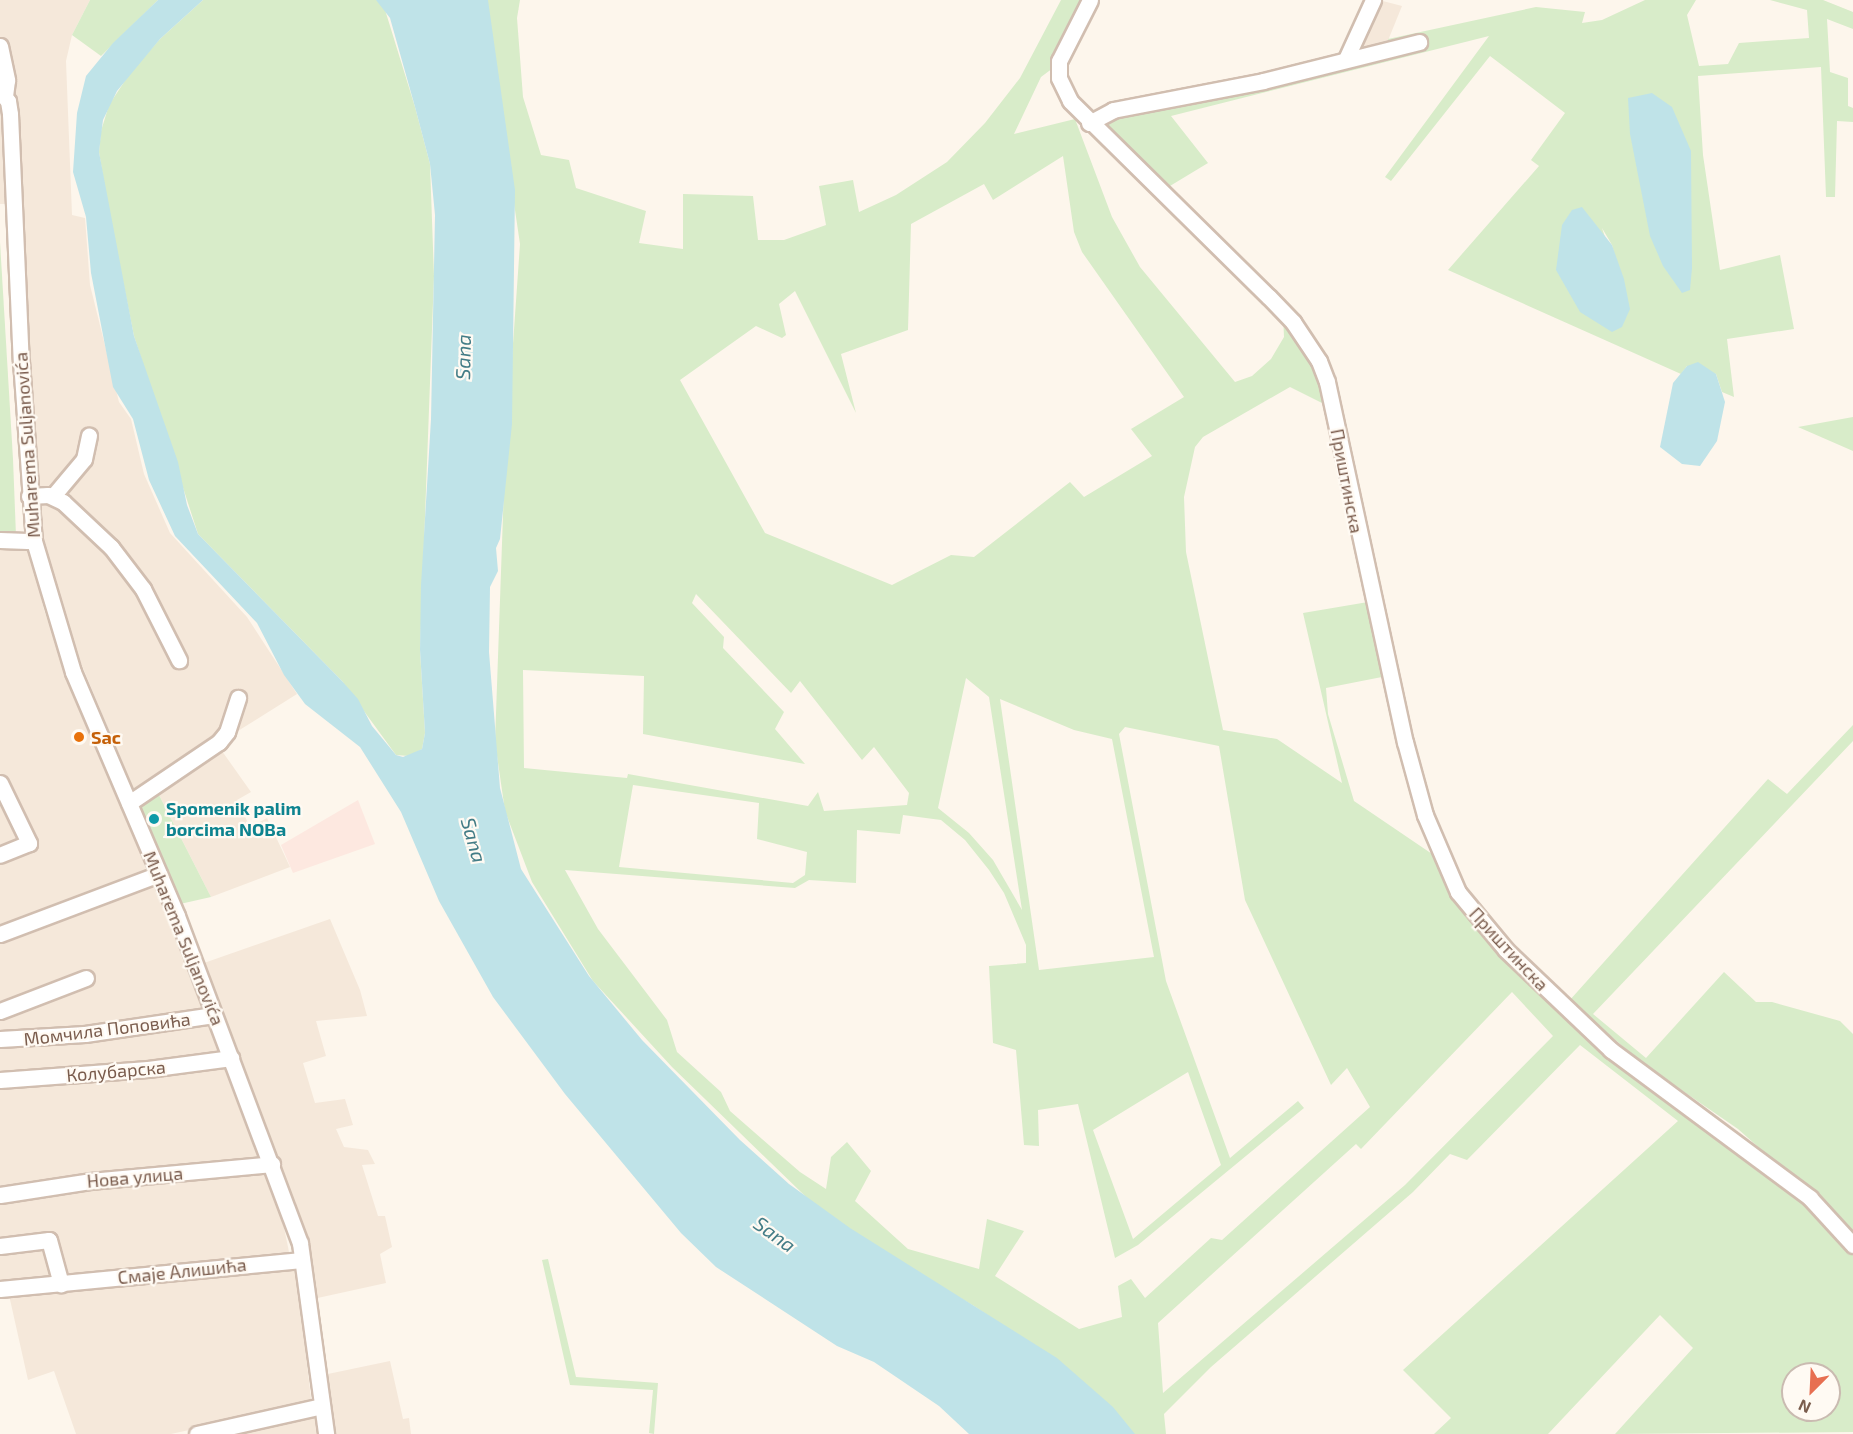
<!DOCTYPE html>
<meta charset="utf-8">
<style>
body{margin:0}
#map{position:relative;width:1853px;height:1434px;overflow:hidden;background:#fdf6ec;font-family:"Exo 2",sans-serif}
div>[style]{position:absolute}
.residential>*{inset:0;background:#f5e8da}
.commercial>*{inset:0;background:#fde8e0}
.green>*{inset:0;background:#d8ecc9}
.water>*{inset:0;background:#bfe3e8}
.roads{filter:drop-shadow(2px 0 #d1beb0) drop-shadow(-2px 0 #d1beb0) drop-shadow(0 2px #d1beb0) drop-shadow(0 -2px #d1beb0)}
.minor>*{height:15px;margin:-7.5px;padding:0 7.5px;transform-origin:7.5px;border-radius:7.5px;background:#fff}
.dots>*{width:16px;height:16px;translate:-50% -50%;box-sizing:border-box;border:3px solid #fffaf3;border-radius:50%}
span{translate:-50% -50%;white-space:nowrap;text-align:center;line-height:1.15;-webkit-text-stroke:4.5px #fffaf3;paint-order:stroke}
.street-label{font-size:18px;color:#7a5c4d}
.food-label{font-size:18px;color:#c56008;font-weight:700}
.left{translate:0 -50%;text-align:left}
.culture-label{font-size:18px;color:#0d838f;font-weight:700}
.water-label{font-size:20px;color:#437c86;font-style:italic}
.north{position:absolute;left:1781px;top:1362px;width:60px;height:60px;box-sizing:border-box;background:#fffaf3;border:2px solid #cabbb1;border-radius:50%;rotate:204deg;font-size:16px;font-weight:700;line-height:24px;text-align:center;color:#7a5c4d}
.north::after{content:'';display:block;margin:auto;width:21px;height:27px;background:#e76f51;clip-path:polygon(50% 0,100% 100%,50% 72%,0 100%)}
</style>
<div id="map">
<div class="residential">
<i style="clip-path:polygon(0 0,90px 0,72px 35px,66px 61px,72px 215px,85px 218px,90px 285px,119px 402px,131px 419px,144px 474px,170px 533px,247px 617px,297px 694px,217px 744px,251px 792px,237px 800px,250px 827px,267px 818px,290px 867px,211px 897px,153px 783px,136px 795px,73px 644px,47px 558px,36px 535px,21px 168px,13px 93px,0 87px)"></i>
<i style="clip-path:polygon(1379px 0,1402px 6px,1389px 38px,1390px 46px,1357px 50px)"></i>
<i style="clip-path:polygon(0 102px,5px 109px,9px 204px,0 204px)"></i>
<i style="clip-path:polygon(0 543px,30px 549px,44px 610px,79px 708px,148px 869px,0 929px,0 860px,34px 840px,0 773px)"></i>
<i style="clip-path:polygon(0 787px,22px 837px,0 849px)"></i>
<i style="clip-path:polygon(155px 886px,204px 1009px,162px 1018px,8px 1035px,0 1033px,0 942px)"></i>
<i style="clip-path:polygon(330px 919px,360px 990px,367px 1016px,316px 1021px,326px 1056px,303px 1063px,315px 1103px,345px 1099px,353px 1125px,336px 1129px,344px 1147px,368px 1150px,375px 1164px,362px 1165px,378px 1216px,385px 1216px,392px 1247px,380px 1254px,386px 1283px,313px 1299px,307px 1243px,204px 963px)"></i>
<i style="clip-path:polygon(210px 1022px,221px 1053px,0 1075px,0 1039px)"></i>
<i style="clip-path:polygon(226px 1062px,258px 1158px,0 1190px,0 1083px)"></i>
<i style="clip-path:polygon(266px 1169px,280px 1208px,289px 1252px,221px 1265px,0 1286px,0 1199px)"></i>
<i style="clip-path:polygon(292px 1268px,297px 1276px,311px 1399px,302px 1405px,171px 1434px,76px 1434px,54px 1371px,28px 1380px,9px 1295px,196px 1272px)"></i>
<i style="clip-path:polygon(390px 1361px,403px 1419px,409px 1418px,411px 1434px,331px 1434px,323px 1375px)"></i>
<i style="clip-path:polygon(315px 1415px,318px 1434px,201px 1434px)"></i>
</div>
<div class="commercial">
<i style="clip-path:polygon(358px 800px,375px 844px,293px 873px,281px 845px)"></i>
</div>
<div class="green">
<i style="clip-path:polygon(90px 0,158px 0,101px 56px,72px 35px)"></i>
<i style="clip-path:polygon(203px 0,382px 0,415px 107px,430px 164px,434px 276px,420px 650px,425px 733px,422px 749px,409px 756px,396px 755px,342px 681px,198px 534px,134px 336px,108px 207px,99px 152px,101px 131px,109px 105px,130px 73px,160px 39px)"></i>
<i style="clip-path:polygon(evenodd,484px 0,520px 0,517px 18px,523px 97px,541px 155px,569px 160px,576px 188px,646px 211px,639px 243px,683px 249px,683px 194px,753px 196px,758px 240px,784px 240px,826px 225px,819px 186px,853px 180px,859px 212px,896px 195px,947px 162px,985px 123px,1020px 78px,1061px 0,1083px 0,1053px 68px,1041px 77px,1014px 134px,1075px 119px,1112px 217px,1140px 267px,1235px 382px,1252px 376px,1271px 359px,1284px 337px,1283px 313px,1312px 350px,1328px 406px,1290px 387px,1203px 437px,1195px 447px,1184px 497px,1186px 552px,1223px 730px,1277px 739px,1342px 783px,1303px 613px,1368px 602px,1387px 676px,1326px 688px,1328px 714px,1354px 801px,1438px 858px,1446px 877px,1583px 1029px,1760px 1159px,1853px 1248px,1853px 1432px,1615px 1434px,1693px 1348px,1660px 1315px,1548px 1434px,1434px 1434px,1451px 1418px,1403px 1370px,1678px 1121px,1580px 1045px,1467px 1160px,1450px 1154px,1413px 1192px,1211px 1367px,1164px 1414px,1166px 1434px,1132px 1434px,1046px 1354px,974px 1306px,834px 1224px,672px 1067px,593px 981px,532px 882px,505px 811px,495px 742px,505px 458px,520px 244px,484px 0,1063px 156px,1074px 232px,1082px 252px,1184px 397px,1131px 429px,1152px 456px,1084px 497px,1070px 482px,974px 557px,951px 555px,892px 585px,765px 533px,680px 380px,756px 326px,782px 338px,786px 335px,779px 304px,795px 291px,856px 413px,841px 354px,908px 330px,911px 224px,984px 184px,993px 200px,1063px 156px,484px 0,696px 594px,791px 693px,800px 681px,862px 760px,874px 747px,909px 793px,907px 805px,824px 811px,818px 792px,808px 806px,628px 774px,627px 778px,524px 768px,523px 670px,644px 676px,643px 734px,805px 764px,775px 729px,784px 712px,723px 648px,724px 637px,692px 603px,696px 594px,484px 0,966px 678px,989px 697px,1022px 910px,993px 860px,969px 833px,938px 808px,966px 678px,484px 0,1000px 699px,1074px 730px,1112px 739px,1154px 957px,1039px 970px,1000px 699px,484px 0,1125px 727px,1219px 746px,1245px 900px,1331px 1085px,1347px 1068px,1370px 1107px,1222px 1240px,1211px 1238px,1145px 1298px,1131px 1279px,1118px 1286px,1122px 1317px,1079px 1329px,995px 1276px,1024px 1231px,987px 1219px,979px 1269px,908px 1249px,855px 1201px,871px 1171px,847px 1142px,831px 1157px,826px 1189px,800px 1172px,730px 1111px,721px 1092px,677px 1052px,667px 1020px,598px 929px,565px 870px,795px 888px,809px 880px,856px 883px,857px 830px,900px 834px,903px 815px,941px 820px,965px 840px,989px 870px,1004px 893px,1026px 945px,1026px 963px,989px 966px,993px 1043px,1016px 1050px,1024px 1145px,1039px 1146px,1038px 1110px,1078px 1104px,1115px 1258px,1138px 1245px,1304px 1108px,1298px 1101px,1230px 1158px,1166px 981px,1119px 734px,1125px 727px,484px 0,633px 785px,759px 803px,757px 839px,807px 852px,805px 875px,793px 883px,619px 867px,633px 785px,484px 0,1512px 992px,1553px 1036px,1405px 1185px,1163px 1393px,1158px 1323px,1356px 1144px,1361px 1149px,1512px 992px,484px 0,1188px 1072px,1221px 1165px,1133px 1239px,1093px 1130px,1188px 1072px,484px 0,1793px 1374px,1829px 1374px,1829px 1410px,1793px 1410px,1793px 1374px)"></i>
<i style="clip-path:polygon(evenodd,1645px 0,1696px 0,1687px 15px,1699px 66px,1728px 64px,1739px 43px,1809px 38px,1807px 10px,1770px 0,1823px 0,1853px 12px,1853px 29px,1827px 19px,1830px 72px,1848px 78px,1848px 106px,1853px 108px,1853px 122px,1837px 121px,1835px 197px,1826px 197px,1821px 67px,1698px 76px,1703px 155px,1720px 270px,1780px 255px,1794px 329px,1727px 339px,1734px 397px,1722px 392px,1716px 374px,1687px 366px,1681px 374px,1448px 270px,1539px 166px,1531px 160px,1565px 113px,1490px 56px,1391px 181px,1385px 177px,1489px 36px,1171px 116px,1208px 163px,1165px 189px,1104px 128px,1101px 118px,1392px 51px,1388px 39px,1536px 7px,1585px 12px,1582px 23px,1602px 20px,1645px 0,1602px 228px,1612px 245px,1629px 309px,1602px 228px)"></i>
<i style="clip-path:polygon(0 242px,13px 459px,16px 536px,0 536px)"></i>
<i style="clip-path:polygon(1853px 417px,1853px 451px,1798px 427px)"></i>
<i style="clip-path:polygon(1853px 725px,1853px 741px,1593px 1014px,1646px 1058px,1724px 972px,1756px 1002px,1772px 1002px,1840px 1021px,1853px 1034px,1853px 1232px,1738px 1129px,1645px 1065px,1569px 1001px,1768px 779px,1787px 794px)"></i>
<i style="clip-path:polygon(158px 793px,211px 897px,180px 904px,137px 809px,140px 803px)"></i>
<i style="clip-path:polygon(548px 1259px,576px 1377px,658px 1383px,654px 1434px,649px 1433px,653px 1390px,570px 1385px,542px 1260px)"></i>
</div>
<div class="water">
<i style="clip-path:polygon(158px 0,203px 0,160px 39px,117px 91px,103px 120px,99px 152px,134px 336px,178px 462px,187px 505px,198px 534px,342px 681px,358px 699px,372px 726px,396px 755px,403px 757px,422px 749px,425px 733px,420px 650px,421px 585px,431px 419px,435px 215px,430px 164px,415px 107px,390px 18px,376px 0,488px 0,515px 190px,512px 424px,500px 539px,496px 548px,498px 571px,490px 587px,489px 652px,500px 788px,521px 869px,589px 976px,642px 1040px,740px 1140px,789px 1184px,850px 1228px,1057px 1358px,1113px 1407px,1135px 1434px,969px 1434px,939px 1406px,874px 1362px,837px 1346px,716px 1267px,681px 1233px,565px 1094px,493px 997px,439px 901px,401px 812px,360px 747px,305px 704px,284px 675px,257px 623px,175px 536px,149px 480px,133px 419px,113px 387px,91px 273px,86px 217px,73px 172px,77px 113px,86px 76px,113px 43px)"></i>
<i style="clip-path:polygon(1652px 93px,1672px 107px,1691px 151px,1692px 268px,1690px 290px,1682px 293px,1663px 266px,1650px 236px,1630px 134px,1628px 98px)"></i>
<i style="clip-path:polygon(1582px 207px,1612px 245px,1624px 279px,1630px 309px,1622px 327px,1612px 332px,1580px 312px,1556px 270px,1562px 225px,1572px 210px)"></i>
<i style="clip-path:polygon(1698px 362px,1716px 374px,1725px 402px,1717px 441px,1700px 466px,1682px 464px,1660px 447px,1673px 383px,1687px 366px)"></i>
</div>
<div class="roads">
<div class="minor">
<i style="left:1090px;top:0;width:68px;rotate:116.9deg"></i>
<i style="left:1059px;top:61px;width:17px;rotate:90deg"></i>
<i style="left:1059px;top:78px;width:25px;rotate:64deg"></i>
<i style="left:1070px;top:101px;width:279px;rotate:44.6deg"></i>
<i style="left:1269px;top:297px;width:35px;rotate:46deg"></i>
<i style="left:1293px;top:322px;width:47px;rotate:56.3deg"></i>
<i style="left:1319px;top:361px;width:22px;rotate:69deg"></i>
<i style="left:1327px;top:382px;width:368px;rotate:77.8deg"></i>
<i style="left:1405px;top:742px;width:76px;rotate:74.7deg"></i>
<i style="left:1425px;top:815px;width:84px;rotate:66.8deg"></i>
<i style="left:1458px;top:892px;width:75px;rotate:50.4deg"></i>
<i style="left:1506px;top:950px;width:145px;rotate:43.6deg"></i>
<i style="left:1611px;top:1050px;width:248px;rotate:36.6deg"></i>
<i style="left:1810px;top:1198px;width:64px;rotate:47.5deg"></i>
<i style="left:0;top:46px;width:35px;rotate:78deg"></i>
<i style="left:7px;top:80px;width:16px;rotate:97deg"></i>
<i style="left:1346px;top:59px;width:65px;rotate:-65.4deg"></i>
<i style="left:0;top:92px;width:12px;rotate:48deg"></i>
<i style="left:8px;top:101px;width:13px;rotate:81deg"></i>
<i style="left:10px;top:114px;width:247px;rotate:87.5deg"></i>
<i style="left:21px;top:361px;width:180px;rotate:85.9deg"></i>
<i style="left:34px;top:541px;width:137px;rotate:73.4deg"></i>
<i style="left:73px;top:672px;width:265px;rotate:66.9deg"></i>
<i style="left:177px;top:916px;width:349px;rotate:69.4deg"></i>
<i style="left:300px;top:1243px;width:193px;rotate:82.2deg"></i>
<i style="left:1089px;top:123px;width:27px;rotate:-28deg"></i>
<i style="left:1113px;top:110px;width:153px;rotate:-10.9deg"></i>
<i style="left:1263px;top:81px;width:161px;rotate:-14deg"></i>
<i style="left:29px;top:496px;width:19px;rotate:-3deg"></i>
<i style="left:48px;top:495px;width:17px;rotate:25deg"></i>
<i style="left:63px;top:502px;width:66px;rotate:43.2deg"></i>
<i style="left:111px;top:547px;width:53px;rotate:52.7deg"></i>
<i style="left:143px;top:589px;width:80px;rotate:63.1deg"></i>
<i style="left:53px;top:496px;width:48px;rotate:-50deg"></i>
<i style="left:84px;top:459px;width:24px;rotate:-78deg"></i>
<i style="left:0;top:540px;width:34px;rotate:2deg"></i>
<i style="left:0;top:783px;width:67px;rotate:64.2deg"></i>
<i style="left:29px;top:843px;width:31px;rotate:158deg"></i>
<i style="left:129px;top:803px;width:109px;rotate:-34.1deg"></i>
<i style="left:219px;top:742px;width:13px;rotate:-51deg"></i>
<i style="left:227px;top:732px;width:36px;rotate:-72deg"></i>
<i style="left:0;top:934px;width:170px;rotate:-20.7deg"></i>
<i style="left:0;top:1011px;width:92px;rotate:-21deg"></i>
<i style="left:0;top:1039px;width:85px;rotate:-3.4deg"></i>
<i style="left:85px;top:1034px;width:130px;rotate:-8.4deg"></i>
<i style="left:0;top:1080px;width:148px;rotate:-4.3deg"></i>
<i style="left:148px;top:1069px;width:84px;rotate:-7.5deg"></i>
<i style="left:0;top:1195px;width:91px;rotate:-8.8deg"></i>
<i style="left:90px;top:1181px;width:183px;rotate:-5.3deg"></i>
<i style="left:0;top:1246px;width:49px;rotate:-7deg"></i>
<i style="left:49px;top:1240px;width:46px;rotate:74.7deg"></i>
<i style="left:0;top:1289px;width:303px;rotate:-5.5deg"></i>
<i style="left:197px;top:1434px;width:128px;rotate:-12.6deg"></i>
</div>
</div>
<div class="dots">
<i style="left:79px;top:737px;background:#e8710a"></i>
<i style="left:154px;top:819px;background:#0f9aa8"></i>
</div>
<div class="street-label">
<span style="left:27px;top:445px;rotate:-94deg">Muharema Suljanovića</span>
<span style="left:1347px;top:481px;rotate:79deg">Приштинска</span>
<span style="left:184px;top:938px;rotate:68deg">Muharema Suljanovića</span>
<span style="left:1509px;top:949px;rotate:47deg">Приштинска</span>
<span style="left:107px;top:1029px;rotate:-7deg">Момчила Поповића</span>
<span style="left:116px;top:1071px;rotate:-5deg">Колубарска</span>
<span style="left:135px;top:1177px;rotate:-5deg">Нова улица</span>
<span style="left:182px;top:1271px;rotate:-6deg">Смаје Алишића</span>
</div>
<div class="food-label">
<span class="left" style="left:91px;top:737px">Sac</span>
</div>
<div class="culture-label">
<span class="left" style="left:166px;top:819px">Spomenik palim<br>borcima NOBa</span>
</div>
<div class="water-label">
<span style="left:463px;top:357px;rotate:-89deg">Sana</span>
<span style="left:474px;top:840px;rotate:74deg">Sana</span>
<span style="left:775px;top:1234px;rotate:36deg">Sana</span>
</div>
<div class="north">N</div>
</div>
